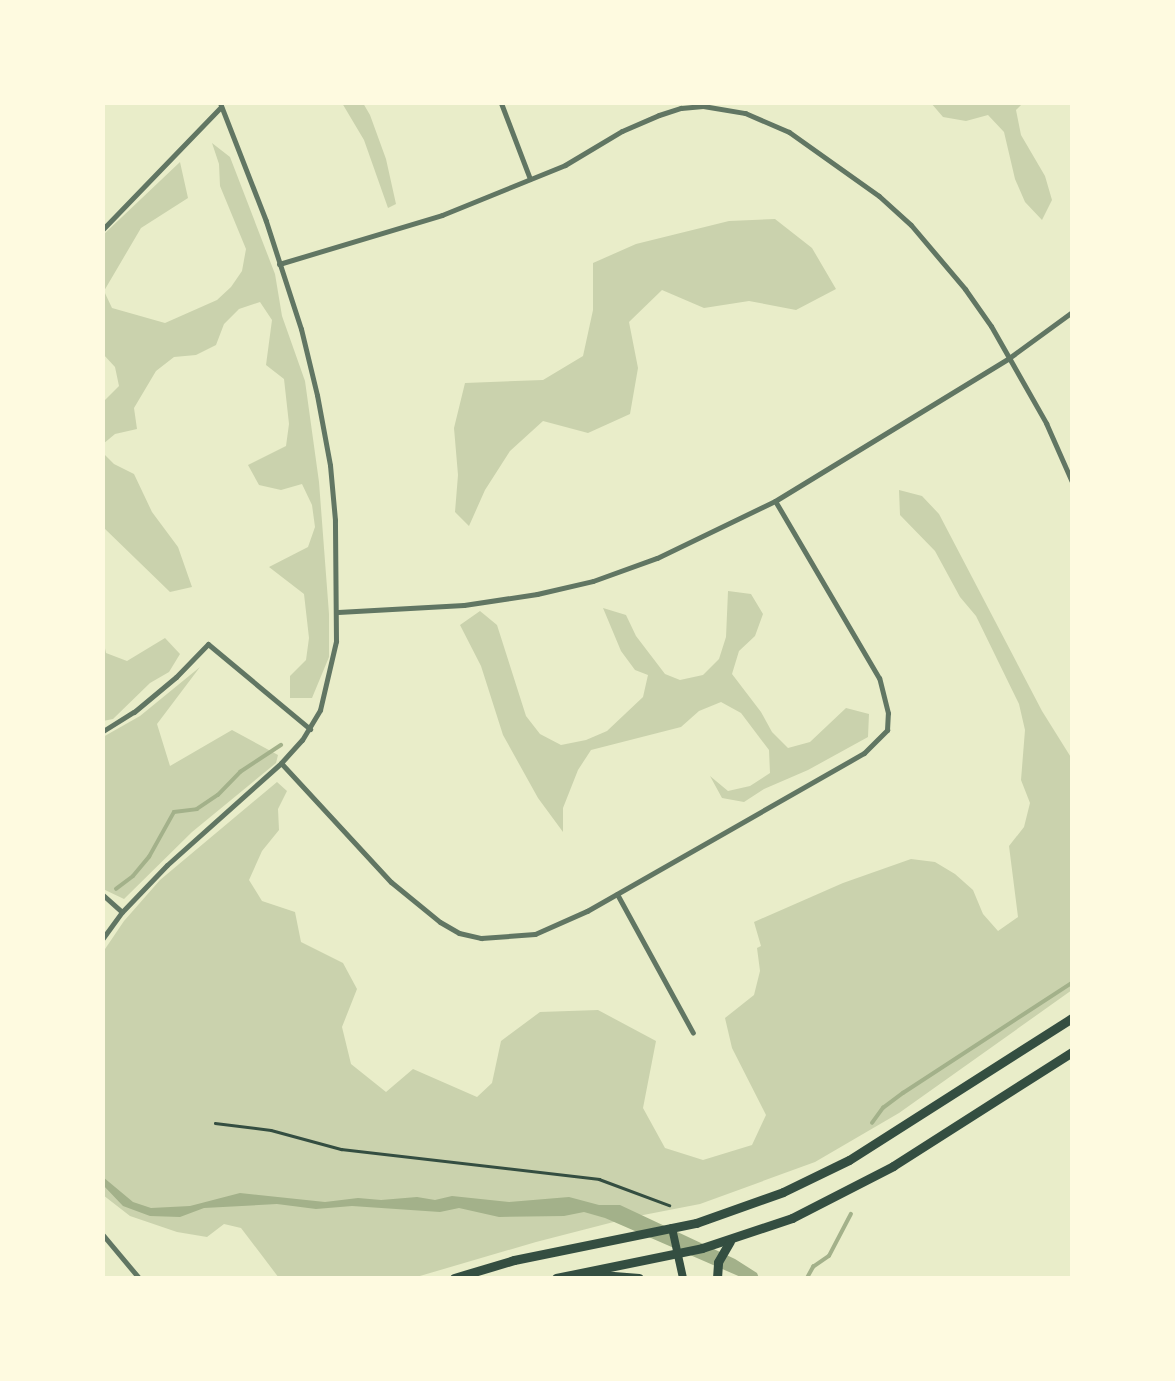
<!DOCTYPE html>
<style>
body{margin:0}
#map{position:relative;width:1175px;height:1381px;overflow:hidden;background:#e9edc9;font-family:Overpass,sans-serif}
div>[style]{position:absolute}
.green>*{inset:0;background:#cad2ad}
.water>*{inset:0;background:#a3b18a}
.stream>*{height:3.5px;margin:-1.75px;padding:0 1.75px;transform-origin:1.75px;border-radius:1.75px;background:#a3b18a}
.path>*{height:2.5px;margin:-1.25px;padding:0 1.25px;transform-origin:1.25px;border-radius:1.25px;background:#344e41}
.minor>*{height:5px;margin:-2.5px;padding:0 2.5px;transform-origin:2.5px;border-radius:2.5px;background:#617663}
.secondary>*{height:8px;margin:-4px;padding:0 4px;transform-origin:4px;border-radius:4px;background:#344e41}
.primary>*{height:9px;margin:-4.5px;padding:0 4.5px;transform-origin:4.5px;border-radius:4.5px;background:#344e41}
span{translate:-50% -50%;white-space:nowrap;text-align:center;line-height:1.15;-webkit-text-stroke:7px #fefae0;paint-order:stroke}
.frame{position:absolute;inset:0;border:105px solid #fefae0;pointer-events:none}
</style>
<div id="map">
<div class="green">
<i style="clip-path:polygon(342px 103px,363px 103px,370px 115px,386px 159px,396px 204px,388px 208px,364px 140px)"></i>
<i style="clip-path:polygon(931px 103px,1023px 103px,1016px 110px,1021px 135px,1045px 176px,1052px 200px,1042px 220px,1025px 202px,1015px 179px,1004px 132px,988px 115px,966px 121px,943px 117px)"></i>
<i style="clip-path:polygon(212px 143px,230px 157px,275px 274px,282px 316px,305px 381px,319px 482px,329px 614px,329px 657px,312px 698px,290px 698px,290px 676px,306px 660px,309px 638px,304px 594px,269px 567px,308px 547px,315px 527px,312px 505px,302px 484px,281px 490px,259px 485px,248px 465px,286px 446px,289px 424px,284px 379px,266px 365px,272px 320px,260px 302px,239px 309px,224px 324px,216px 345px,196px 355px,174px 357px,156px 371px,134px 408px,137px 429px,115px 434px,103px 444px,103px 402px,119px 386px,115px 367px,103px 354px,103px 235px,180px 162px,188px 198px,141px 228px,104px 291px,112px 308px,165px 323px,217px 300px,231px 287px,242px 271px,246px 249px,220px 186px,219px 164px)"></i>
<i style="clip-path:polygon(775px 219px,812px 248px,836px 289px,796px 310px,749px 301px,704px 308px,662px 290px,629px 322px,638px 368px,630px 414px,588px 433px,543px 421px,510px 451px,485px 490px,469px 526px,455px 512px,458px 475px,454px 428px,465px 383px,543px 380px,583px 356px,593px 310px,593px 263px,636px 244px,729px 221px)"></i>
<i style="clip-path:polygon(103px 453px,114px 464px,134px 474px,152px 512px,178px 547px,192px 587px,170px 592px,103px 527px)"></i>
<i style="clip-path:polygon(899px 490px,922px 496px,939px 514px,1042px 711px,1072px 759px,1072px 990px,899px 1113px,815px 1162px,700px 1204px,633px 1217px,536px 1242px,413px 1278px,279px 1278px,241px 1228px,224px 1224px,207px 1237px,177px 1232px,130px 1216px,103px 1195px,103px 952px,124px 921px,160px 880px,277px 782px,287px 791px,278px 809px,279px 830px,262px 851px,249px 880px,262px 901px,295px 912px,301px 942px,343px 963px,357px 989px,342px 1027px,351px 1064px,386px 1092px,413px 1069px,477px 1097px,492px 1083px,501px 1041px,540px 1012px,598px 1010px,656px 1041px,643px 1108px,665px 1148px,703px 1160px,752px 1145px,766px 1115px,732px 1048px,725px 1018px,754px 995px,760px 971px,757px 948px,761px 946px,754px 922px,843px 883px,911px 859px,935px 862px,955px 874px,973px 890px,983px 914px,998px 931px,1018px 917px,1009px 846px,1024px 827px,1030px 803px,1021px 780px,1025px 730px,1019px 704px,976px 616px,960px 597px,935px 551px,900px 515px)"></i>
<i style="clip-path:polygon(728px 591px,751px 594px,763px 614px,755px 636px,739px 651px,732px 674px,761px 712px,772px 732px,788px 748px,810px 742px,846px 708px,869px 714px,868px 737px,808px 770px,764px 789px,744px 802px,722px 798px,710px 776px,728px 791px,750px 786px,770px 773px,769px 750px,741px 713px,721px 702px,699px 711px,681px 727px,591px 750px,578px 770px,563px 808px,563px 832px,538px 798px,503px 735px,481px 666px,460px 625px,480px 611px,497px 625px,526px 716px,540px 734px,561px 745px,586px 740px,607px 731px,643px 697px,648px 675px,635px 670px,621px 651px,603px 608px,626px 615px,636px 636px,665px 674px,680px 680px,703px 675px,719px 659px,726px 637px)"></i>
<i style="clip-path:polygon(165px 638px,180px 654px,169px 672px,150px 683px,113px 719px,103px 721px,103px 639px,106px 653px,127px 661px)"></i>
<i style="clip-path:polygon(200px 667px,157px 724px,170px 766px,232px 730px,278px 755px,276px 763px,192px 832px,124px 899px,103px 889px,103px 737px,140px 716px)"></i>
</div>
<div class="water">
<i style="clip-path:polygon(103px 1177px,133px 1202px,151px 1208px,190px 1206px,240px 1193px,325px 1202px,358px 1198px,381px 1200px,417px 1197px,435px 1200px,452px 1196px,509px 1202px,569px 1197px,599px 1205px,620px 1205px,735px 1259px,757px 1273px,759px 1278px,743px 1278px,605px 1218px,584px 1212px,564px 1216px,499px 1217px,459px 1208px,440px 1212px,352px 1206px,316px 1209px,277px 1204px,204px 1208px,180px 1217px,150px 1216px,123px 1206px,103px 1185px)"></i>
</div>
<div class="stream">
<i style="left:116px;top:889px;width:21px;rotate:-37deg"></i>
<i style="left:133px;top:876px;width:25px;rotate:-50deg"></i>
<i style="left:149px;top:857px;width:51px;rotate:-60.9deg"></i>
<i style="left:174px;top:812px;width:23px;rotate:-7deg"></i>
<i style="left:197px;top:809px;width:25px;rotate:-34deg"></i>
<i style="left:218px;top:795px;width:32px;rotate:-46deg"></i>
<i style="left:240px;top:772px;width:49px;rotate:-33.4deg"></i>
<i style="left:872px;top:1123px;width:19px;rotate:-54deg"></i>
<i style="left:883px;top:1108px;width:25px;rotate:-37deg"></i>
<i style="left:903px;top:1093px;width:202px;rotate:-33.1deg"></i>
<i style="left:807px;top:1278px;width:13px;rotate:-61deg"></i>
<i style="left:813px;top:1267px;width:19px;rotate:-35deg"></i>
<i style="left:829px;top:1256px;width:47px;rotate:-62.4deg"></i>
</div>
<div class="path">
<i style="left:215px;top:1123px;width:56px;rotate:7.1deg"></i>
<i style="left:271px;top:1130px;width:73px;rotate:15.2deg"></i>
<i style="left:341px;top:1149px;width:260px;rotate:6.6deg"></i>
<i style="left:599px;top:1179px;width:75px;rotate:20.4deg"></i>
</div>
<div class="minor">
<i style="left:501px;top:103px;width:81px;rotate:69.1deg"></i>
<i style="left:103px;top:229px;width:170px;rotate:-46deg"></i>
<i style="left:279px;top:264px;width:170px;rotate:-16.7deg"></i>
<i style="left:442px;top:215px;width:133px;rotate:-22.1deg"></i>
<i style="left:565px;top:165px;width:66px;rotate:-30.8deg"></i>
<i style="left:622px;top:131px;width:40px;rotate:-23.4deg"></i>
<i style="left:659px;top:115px;width:23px;rotate:-18deg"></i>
<i style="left:681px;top:108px;width:22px;rotate:-5deg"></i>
<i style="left:703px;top:106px;width:43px;rotate:9.5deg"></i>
<i style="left:745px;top:113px;width:48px;rotate:23.4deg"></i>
<i style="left:789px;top:132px;width:110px;rotate:35.4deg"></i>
<i style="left:879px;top:196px;width:43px;rotate:42.2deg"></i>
<i style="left:911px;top:225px;width:84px;rotate:49.8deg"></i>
<i style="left:965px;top:289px;width:45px;rotate:54.9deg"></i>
<i style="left:991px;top:326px;width:112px;rotate:60.4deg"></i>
<i style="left:1046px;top:423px;width:64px;rotate:66.2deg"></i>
<i style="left:338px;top:612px;width:126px;rotate:-3.2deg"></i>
<i style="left:464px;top:605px;width:74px;rotate:-8.6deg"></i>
<i style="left:537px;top:594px;width:57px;rotate:-13.1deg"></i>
<i style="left:593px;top:581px;width:68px;rotate:-19.8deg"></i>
<i style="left:657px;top:558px;width:131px;rotate:-25.8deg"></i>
<i style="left:775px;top:501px;width:274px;rotate:-31.4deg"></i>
<i style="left:1009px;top:358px;width:78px;rotate:-36.1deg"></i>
<i style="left:103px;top:731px;width:36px;rotate:-32deg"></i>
<i style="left:134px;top:712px;width:55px;rotate:-39.8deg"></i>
<i style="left:176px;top:677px;width:46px;rotate:-45.9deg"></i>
<i style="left:208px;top:644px;width:133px;rotate:39.8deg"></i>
<i style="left:281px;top:763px;width:162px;rotate:47.3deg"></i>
<i style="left:391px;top:882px;width:63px;rotate:39.2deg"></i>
<i style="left:440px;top:922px;width:22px;rotate:30deg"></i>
<i style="left:459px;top:933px;width:23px;rotate:13deg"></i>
<i style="left:481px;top:938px;width:54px;rotate:-4.2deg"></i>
<i style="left:535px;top:934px;width:57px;rotate:-23.9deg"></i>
<i style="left:587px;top:911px;width:319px;rotate:-29.7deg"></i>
<i style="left:864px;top:753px;width:33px;rotate:-45deg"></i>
<i style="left:887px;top:730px;width:17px;rotate:-87deg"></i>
<i style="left:888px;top:713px;width:36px;rotate:-104deg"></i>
<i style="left:879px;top:678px;width:205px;rotate:-120.4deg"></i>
<i style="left:617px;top:894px;width:158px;rotate:61.3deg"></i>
<i style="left:103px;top:895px;width:25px;rotate:42deg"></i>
<i style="left:103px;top:938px;width:32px;rotate:-54deg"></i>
<i style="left:122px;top:912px;width:65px;rotate:-46.2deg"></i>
<i style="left:167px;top:865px;width:153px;rotate:-41.8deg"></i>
<i style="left:281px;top:763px;width:31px;rotate:-48deg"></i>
<i style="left:302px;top:740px;width:35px;rotate:-59deg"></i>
<i style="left:320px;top:710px;width:71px;rotate:-76.9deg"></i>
<i style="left:336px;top:641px;width:121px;rotate:-90.5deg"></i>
<i style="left:335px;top:520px;width:55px;rotate:-95.2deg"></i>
<i style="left:330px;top:465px;width:71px;rotate:-100.5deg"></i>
<i style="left:317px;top:395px;width:68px;rotate:-103.6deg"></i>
<i style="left:301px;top:329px;width:114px;rotate:-108deg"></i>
<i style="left:266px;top:221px;width:127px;rotate:-111.3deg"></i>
<i style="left:103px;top:1235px;width:56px;rotate:50.1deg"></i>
</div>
<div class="secondary">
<i style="left:672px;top:1228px;width:51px;rotate:77.6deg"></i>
</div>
<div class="primary">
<i style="left:588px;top:1274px;width:51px;rotate:4.5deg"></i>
<i style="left:454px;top:1278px;width:63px;rotate:-16.7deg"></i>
<i style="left:514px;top:1260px;width:186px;rotate:-11.5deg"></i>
<i style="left:696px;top:1223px;width:92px;rotate:-19.6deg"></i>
<i style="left:783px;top:1192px;width:73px;rotate:-25.9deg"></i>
<i style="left:849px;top:1160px;width:264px;rotate:-32.5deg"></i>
<i style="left:556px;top:1278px;width:149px;rotate:-11.6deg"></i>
<i style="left:702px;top:1248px;width:95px;rotate:-18.4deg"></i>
<i style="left:792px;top:1218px;width:114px;rotate:-27.2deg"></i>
<i style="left:893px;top:1166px;width:212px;rotate:-32.5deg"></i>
<i style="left:717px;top:1278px;width:16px;rotate:-86deg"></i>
<i style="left:718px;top:1262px;width:24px;rotate:-60deg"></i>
</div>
<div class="frame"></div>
</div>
